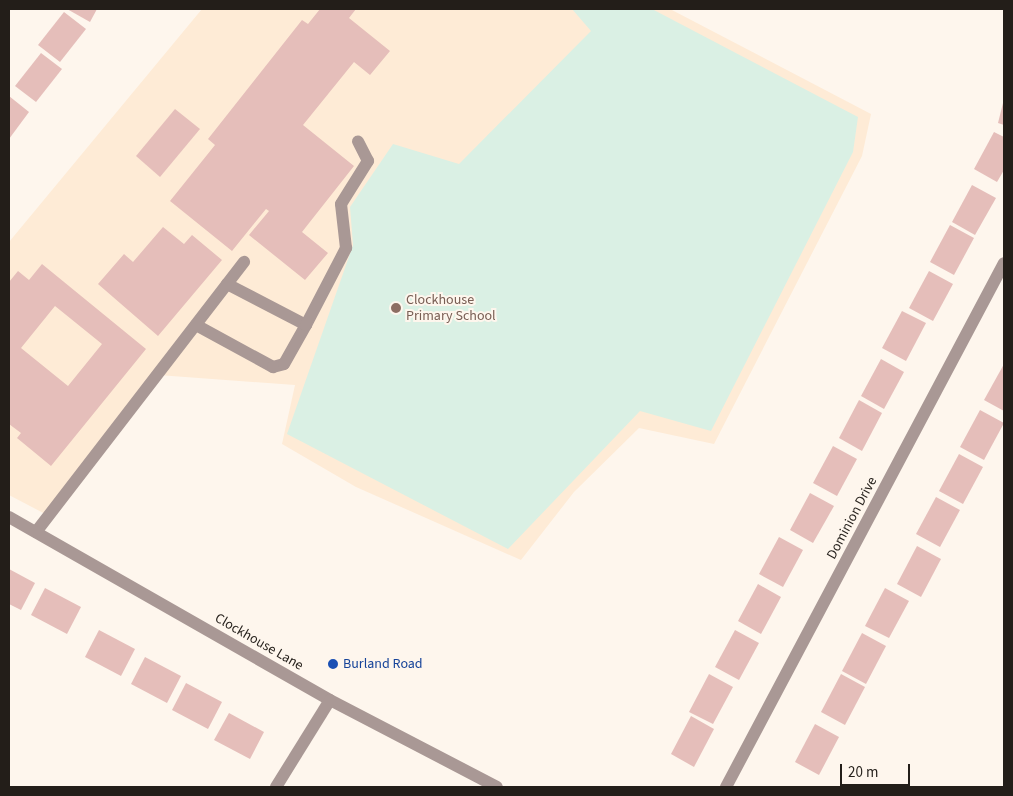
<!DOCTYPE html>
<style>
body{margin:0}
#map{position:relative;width:1013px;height:796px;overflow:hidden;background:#fef6ed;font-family:"Source Sans 3",sans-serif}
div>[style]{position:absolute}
.built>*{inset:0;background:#feebd6}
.green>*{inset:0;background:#daf0e4}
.building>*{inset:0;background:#e5beba}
.service>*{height:12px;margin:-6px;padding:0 6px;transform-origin:6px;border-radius:6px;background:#a99895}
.minor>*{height:12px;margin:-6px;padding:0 6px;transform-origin:6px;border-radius:6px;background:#a99895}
.dots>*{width:14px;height:14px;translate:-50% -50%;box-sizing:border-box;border:2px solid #fef6ed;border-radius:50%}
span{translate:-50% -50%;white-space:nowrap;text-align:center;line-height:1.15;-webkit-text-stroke:4px #fef6ed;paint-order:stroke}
.education-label{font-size:14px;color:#785e54}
.left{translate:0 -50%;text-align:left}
.street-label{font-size:14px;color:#231e19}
.transit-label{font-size:14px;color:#164399}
.frame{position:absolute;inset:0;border:10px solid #231e19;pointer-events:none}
.scale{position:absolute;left:840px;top:764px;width:70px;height:22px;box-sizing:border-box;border:2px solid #231e19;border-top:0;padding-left:6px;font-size:15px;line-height:18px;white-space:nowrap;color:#231e19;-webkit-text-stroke:4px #fef6ed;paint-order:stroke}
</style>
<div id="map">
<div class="built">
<i style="clip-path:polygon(202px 9px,670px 9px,871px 114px,862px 156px,714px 444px,639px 428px,574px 492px,521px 560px,356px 487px,282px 444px,295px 385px,158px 375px,51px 517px,9px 495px,9px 242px)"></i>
</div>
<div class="green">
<i style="clip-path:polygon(572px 9px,652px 9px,858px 117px,853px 152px,711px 431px,640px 411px,508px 549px,287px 434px,353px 245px,350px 207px,393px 144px,459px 164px,591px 31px)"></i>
</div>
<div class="building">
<i style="clip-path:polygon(67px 9px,97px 9px,90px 22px)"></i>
<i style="clip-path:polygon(320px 9px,356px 9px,349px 18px,390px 51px,370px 75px,354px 62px,303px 125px,354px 166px,302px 232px,328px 253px,305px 280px,249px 235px,269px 211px,266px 209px,232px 251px,170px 201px,215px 145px,208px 139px,302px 20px,308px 24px)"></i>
<i style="clip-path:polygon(64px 12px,86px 29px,60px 62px,38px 45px)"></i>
<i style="clip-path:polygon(41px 53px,62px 69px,36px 102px,15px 86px)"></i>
<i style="clip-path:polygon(9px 96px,29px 112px,9px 139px)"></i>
<i style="clip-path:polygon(1004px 99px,1004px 125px,998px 123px)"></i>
<i style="clip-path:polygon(175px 109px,200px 129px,160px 177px,136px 156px)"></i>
<i style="clip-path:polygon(994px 132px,1004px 137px,1004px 170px,997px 182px,974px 169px)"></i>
<i style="clip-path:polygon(972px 185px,996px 198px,975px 235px,952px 222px)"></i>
<i style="clip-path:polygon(950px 225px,974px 238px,954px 275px,930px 262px)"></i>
<i style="clip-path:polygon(163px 227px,184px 244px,192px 235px,222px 260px,158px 336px,98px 284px,124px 254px,133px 262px)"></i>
<i style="clip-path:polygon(evenodd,42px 264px,146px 349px,51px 466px,17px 438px,21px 433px,9px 424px,9px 282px,18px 271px,29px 280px,42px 264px,55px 306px,102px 344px,68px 386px,21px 348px,55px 306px)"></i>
<i style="clip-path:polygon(929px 271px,953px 284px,933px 321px,909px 308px)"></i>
<i style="clip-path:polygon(902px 311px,926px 323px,906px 361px,882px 348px)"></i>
<i style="clip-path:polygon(881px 359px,904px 372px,884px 409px,861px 396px)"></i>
<i style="clip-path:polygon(1004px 364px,1004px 411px,984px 400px)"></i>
<i style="clip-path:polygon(859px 400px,882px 413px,862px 451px,839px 438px)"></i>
<i style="clip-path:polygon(980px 410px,1004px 423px,984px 460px,960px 447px)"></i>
<i style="clip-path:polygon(833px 446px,857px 459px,837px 496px,813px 483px)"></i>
<i style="clip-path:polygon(959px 454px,983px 467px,963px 504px,939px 491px)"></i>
<i style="clip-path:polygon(810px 493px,834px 506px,813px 543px,790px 530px)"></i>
<i style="clip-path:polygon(936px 497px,960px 510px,940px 547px,916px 534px)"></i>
<i style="clip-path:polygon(779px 537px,803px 550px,783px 587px,759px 574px)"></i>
<i style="clip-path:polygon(917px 546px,941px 559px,921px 597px,897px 584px)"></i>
<i style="clip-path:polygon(9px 569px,35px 583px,21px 610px,9px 604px)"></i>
<i style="clip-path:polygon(758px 584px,781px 597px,761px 634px,738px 621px)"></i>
<i style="clip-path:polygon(45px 588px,81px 607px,67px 634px,31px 615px)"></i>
<i style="clip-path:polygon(885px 588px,909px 601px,889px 638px,865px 626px)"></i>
<i style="clip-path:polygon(99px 630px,135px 649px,121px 676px,85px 657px)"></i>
<i style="clip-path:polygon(735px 630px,759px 643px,739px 680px,715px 667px)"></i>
<i style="clip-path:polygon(862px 633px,886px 646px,866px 684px,842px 671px)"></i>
<i style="clip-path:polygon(145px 657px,181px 676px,167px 703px,131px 684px)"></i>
<i style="clip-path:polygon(709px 674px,733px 687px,713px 724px,689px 712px)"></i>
<i style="clip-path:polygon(841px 674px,865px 687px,845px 725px,821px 712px)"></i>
<i style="clip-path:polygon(186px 683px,222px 702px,208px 729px,172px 710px)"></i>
<i style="clip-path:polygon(229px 713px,264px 732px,250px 759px,214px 740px)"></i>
<i style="clip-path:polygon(691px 716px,714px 729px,694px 767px,671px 754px)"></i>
<i style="clip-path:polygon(815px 724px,839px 737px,819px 775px,795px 762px)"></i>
</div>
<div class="service">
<i style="left:196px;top:325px;width:88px;rotate:28.6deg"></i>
<i style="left:273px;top:367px;width:11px;rotate:-15deg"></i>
<i style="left:284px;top:364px;width:45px;rotate:-60.6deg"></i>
<i style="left:306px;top:325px;width:89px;rotate:-152.6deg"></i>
<i style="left:306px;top:325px;width:87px;rotate:-62.5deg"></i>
<i style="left:346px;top:248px;width:44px;rotate:-96.5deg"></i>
<i style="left:341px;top:204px;width:51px;rotate:-57.9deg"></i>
<i style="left:368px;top:161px;width:22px;rotate:-117deg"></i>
<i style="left:36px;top:532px;width:341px;rotate:-52.4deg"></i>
</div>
<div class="minor">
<i style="left:9px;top:517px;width:369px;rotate:29.7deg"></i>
<i style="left:330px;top:700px;width:188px;rotate:27.5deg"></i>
<i style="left:276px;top:787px;width:102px;rotate:-58.2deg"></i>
<i style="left:726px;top:787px;width:593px;rotate:-62.05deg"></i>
</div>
<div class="dots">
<i style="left:396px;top:308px;background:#8d6e63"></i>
<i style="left:333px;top:664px;background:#1a4fb4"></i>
</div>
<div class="education-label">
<span class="left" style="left:406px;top:308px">Clockhouse<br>Primary School</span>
</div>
<div class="street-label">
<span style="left:852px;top:518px;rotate:-62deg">Dominion Drive</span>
<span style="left:259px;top:642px;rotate:30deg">Clockhouse Lane</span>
</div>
<div class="transit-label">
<span class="left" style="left:343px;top:664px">Burland Road</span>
</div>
<div class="frame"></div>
<div class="scale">20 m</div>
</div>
